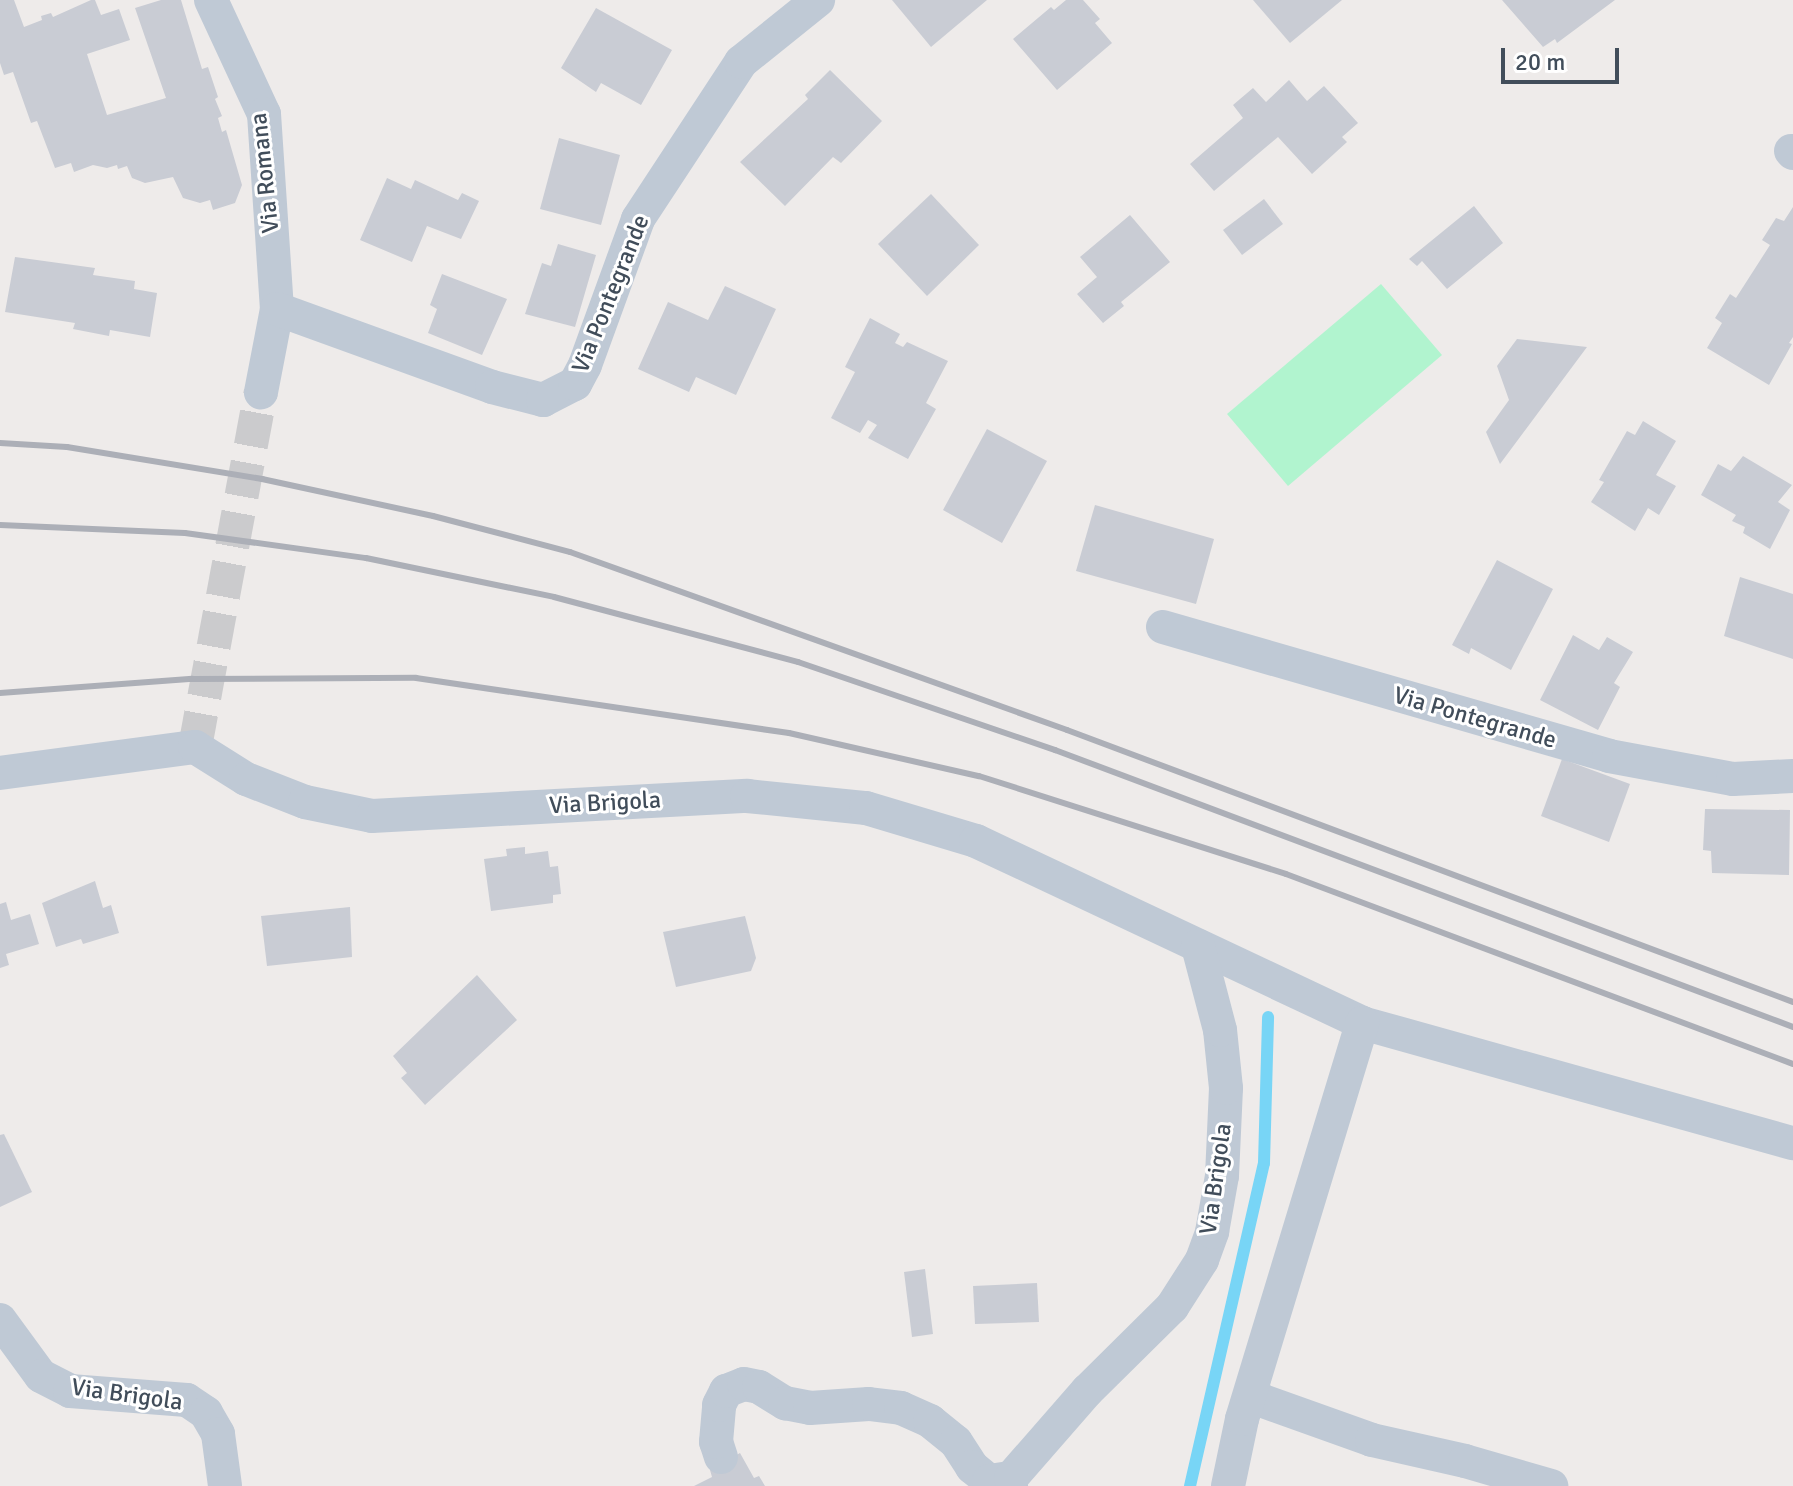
<!DOCTYPE html>
<style>
body{margin:0}
#map{position:relative;width:1793px;height:1486px;overflow:hidden;background:#eeebea;font-family:Signika,sans-serif}
div>[style]{position:absolute}
.green>*{inset:0;background:#b1f4cf}
.stream>*{height:12px;margin:-6px;padding:0 6px;transform-origin:6px;border-radius:6px;background:#78d5f6}
.building>*{inset:0;background:#c9ccd4}
.street-tunnel>*{height:34px;margin-top:-17px;transform-origin:0;background:repeating-linear-gradient(90deg,#cbcbcd 0 34px,transparent 0 51px)}
.street>*{height:34px;margin:-17px;padding:0 17px;transform-origin:17px;border-radius:17px;background:#bfc9d5}
.rail>*{height:6px;margin:-3px;padding:0 3px;transform-origin:3px;border-radius:3px;background:#acafb7}
span{translate:-50% -50%;white-space:nowrap;text-align:center;line-height:1.15;-webkit-text-stroke:6px #fff;paint-order:stroke}
.street-label{font-size:24px;color:#414d5a}
.scale{position:absolute;left:1501px;top:48px;width:118px;height:36px;box-sizing:border-box;border:4px solid #414d5a;border-top:0;padding-left:10px;font-size:24px;line-height:28px;white-space:nowrap;color:#414d5a;-webkit-text-stroke:6px #fff;paint-order:stroke}
</style>
<div id="map">
<div class="green">
<i style="clip-path:polygon(1381px 284px,1442px 355px,1288px 486px,1227px 414px)"></i>
</div>
<div class="stream">
<i style="left:1190px;top:1486px;width:331px;rotate:-77.1deg"></i>
<i style="left:1264px;top:1163px;width:146px;rotate:-88.4deg"></i>
</div>
<div class="building">
<i style="clip-path:polygon(0 0,14px 0,24px 27px,42px 20px,41px 16px,51px 13px,53px 17px,91px 0,95px 0,101px 15px,119px 9px,130px 40px,87px 54px,107px 115px,166px 98px,135px 8px,161px 0,181px 0,202px 69px,208px 67px,218px 97px,215px 99px,222px 116px,218px 118px,222px 132px,226px 130px,242px 185px,235px 203px,213px 210px,210px 200px,200px 203px,183px 198px,173px 177px,145px 183px,132px 178px,127px 166px,118px 169px,117px 165px,107px 168px,93px 165px,74px 172px,71px 163px,55px 168px,37px 121px,31px 123px,13px 72px,4px 75px,0 63px)"></i>
<i style="clip-path:polygon(892px 0,987px 0,931px 47px)"></i>
<i style="clip-path:polygon(1066px 0,1083px 0,1100px 19px,1095px 23px,1112px 43px,1057px 90px,1013px 39px,1051px 7px,1054px 10px)"></i>
<i style="clip-path:polygon(1253px 0,1342px 0,1290px 43px)"></i>
<i style="clip-path:polygon(1502px 0,1615px 0,1557px 43px,1555px 39px,1543px 47px)"></i>
<i style="clip-path:polygon(596px 8px,672px 50px,641px 105px,601px 83px,596px 92px,561px 68px)"></i>
<i style="clip-path:polygon(830px 70px,882px 121px,841px 163px,833px 157px,785px 206px,740px 162px,808px 99px,805px 95px)"></i>
<i style="clip-path:polygon(1289px 80px,1307px 101px,1324px 86px,1358px 123px,1342px 137px,1347px 142px,1312px 174px,1278px 137px,1214px 191px,1190px 164px,1243px 118px,1233px 105px,1253px 88px,1266px 102px)"></i>
<i style="clip-path:polygon(559px 138px,620px 155px,601px 225px,540px 209px)"></i>
<i style="clip-path:polygon(387px 178px,411px 189px,415px 180px,458px 200px,462px 193px,479px 201px,461px 239px,427px 226px,412px 262px,360px 240px)"></i>
<i style="clip-path:polygon(931px 194px,979px 245px,927px 296px,878px 244px)"></i>
<i style="clip-path:polygon(1264px 199px,1283px 224px,1242px 255px,1223px 230px)"></i>
<i style="clip-path:polygon(1474px 206px,1503px 243px,1447px 289px,1422px 261px,1417px 266px,1409px 259px)"></i>
<i style="clip-path:polygon(1793px 207px,1793px 337px,1789px 343px,1792px 344px,1769px 385px,1707px 348px,1722px 323px,1715px 318px,1730px 294px,1736px 298px,1770px 245px,1762px 240px,1776px 218px,1784px 221px)"></i>
<i style="clip-path:polygon(1130px 215px,1170px 262px,1121px 302px,1124px 306px,1103px 323px,1077px 294px,1097px 277px,1080px 257px)"></i>
<i style="clip-path:polygon(558px 244px,596px 255px,575px 327px,525px 314px,542px 263px,551px 266px)"></i>
<i style="clip-path:polygon(15px 257px,95px 268px,93px 275px,135px 281px,134px 289px,157px 293px,150px 337px,110px 330px,109px 336px,73px 329px,75px 323px,5px 312px)"></i>
<i style="clip-path:polygon(442px 274px,507px 299px,482px 355px,428px 333px,437px 309px,430px 305px)"></i>
<i style="clip-path:polygon(725px 286px,776px 309px,736px 395px,696px 377px,689px 392px,638px 369px,668px 302px,708px 320px)"></i>
<i style="clip-path:polygon(870px 318px,900px 334px,895px 343px,903px 347px,907px 342px,948px 361px,926px 403px,936px 409px,908px 459px,868px 438px,877px 425px,868px 420px,860px 433px,831px 418px,855px 372px,845px 367px)"></i>
<i style="clip-path:polygon(1517px 339px,1587px 347px,1500px 464px,1486px 432px,1509px 400px,1497px 366px)"></i>
<i style="clip-path:polygon(1643px 421px,1676px 441px,1656px 475px,1676px 486px,1659px 515px,1648px 508px,1635px 531px,1591px 502px,1604px 482px,1599px 480px,1627px 431px,1635px 435px)"></i>
<i style="clip-path:polygon(987px 429px,1047px 461px,1002px 543px,943px 510px)"></i>
<i style="clip-path:polygon(1743px 456px,1792px 485px,1778px 502px,1790px 510px,1770px 549px,1743px 533px,1745px 527px,1732px 521px,1736px 515px,1701px 495px,1718px 464px,1731px 471px)"></i>
<i style="clip-path:polygon(1095px 505px,1214px 539px,1196px 604px,1076px 571px)"></i>
<i style="clip-path:polygon(1497px 560px,1553px 589px,1511px 670px,1471px 648px,1469px 654px,1452px 645px)"></i>
<i style="clip-path:polygon(1740px 577px,1793px 594px,1793px 659px,1724px 636px)"></i>
<i style="clip-path:polygon(1573px 635px,1599px 650px,1607px 637px,1633px 652px,1614px 683px,1620px 687px,1598px 730px,1540px 700px)"></i>
<i style="clip-path:polygon(1562px 759px,1630px 784px,1609px 842px,1541px 816px)"></i>
<i style="clip-path:polygon(1705px 809px,1790px 810px,1789px 875px,1712px 873px,1711px 851px,1703px 850px)"></i>
<i style="clip-path:polygon(525px 847px,525px 854px,548px 851px,550px 867px,558px 866px,561px 894px,553px 895px,553px 903px,491px 911px,484px 859px,507px 856px,506px 849px)"></i>
<i style="clip-path:polygon(95px 881px,103px 908px,111px 905px,119px 933px,83px 944px,81px 939px,56px 947px,42px 903px)"></i>
<i style="clip-path:polygon(6px 902px,11px 920px,30px 914px,39px 944px,6px 954px,9px 965px,0 968px,0 904px)"></i>
<i style="clip-path:polygon(350px 907px,352px 957px,267px 966px,261px 916px)"></i>
<i style="clip-path:polygon(745px 916px,756px 958px,751px 971px,676px 987px,663px 932px)"></i>
<i style="clip-path:polygon(477px 975px,517px 1020px,425px 1105px,401px 1078px,407px 1073px,393px 1056px)"></i>
<i style="clip-path:polygon(4px 1134px,32px 1192px,0 1207px,0 1135px)"></i>
<i style="clip-path:polygon(925px 1269px,933px 1334px,912px 1337px,904px 1272px)"></i>
<i style="clip-path:polygon(1037px 1283px,1039px 1322px,975px 1324px,973px 1286px)"></i>
<i style="clip-path:polygon(740px 1453px,754px 1478px,759px 1476px,765px 1486px,694px 1486px,712px 1477px,710px 1470px)"></i>
</div>
<div class="street-tunnel">
<i style="left:195px;top:747px;width:361px;rotate:-79.5deg"></i>
</div>
<div class="street">
<i style="left:211px;top:0;width:126px;rotate:65.1deg"></i>
<i style="left:264px;top:114px;width:195px;rotate:86.2deg"></i>
<i style="left:277px;top:309px;width:85px;rotate:100.9deg"></i>
<i style="left:1791px;top:151px;width:3px;rotate:45deg"></i>
<i style="left:277px;top:309px;width:229px;rotate:19.9deg"></i>
<i style="left:492px;top:387px;width:53px;rotate:14.3deg"></i>
<i style="left:543px;top:400px;width:36px;rotate:-27deg"></i>
<i style="left:575px;top:384px;width:21px;rotate:-62deg"></i>
<i style="left:585px;top:365px;width:155px;rotate:-70deg"></i>
<i style="left:638px;top:219px;width:188px;rotate:-56.7deg"></i>
<i style="left:741px;top:62px;width:99px;rotate:-38.8deg"></i>
<i style="left:1163px;top:627px;width:464px;rotate:16.1deg"></i>
<i style="left:1609px;top:756px;width:126px;rotate:10.5deg"></i>
<i style="left:1733px;top:779px;width:60px;rotate:-2.9deg"></i>
<i style="left:0;top:773px;width:197px;rotate:-7.6deg"></i>
<i style="left:195px;top:747px;width:60px;rotate:32.1deg"></i>
<i style="left:246px;top:779px;width:63px;rotate:21.3deg"></i>
<i style="left:305px;top:802px;width:68px;rotate:11.8deg"></i>
<i style="left:372px;top:816px;width:376px;rotate:-3.1deg"></i>
<i style="left:747px;top:796px;width:120px;rotate:5.8deg"></i>
<i style="left:866px;top:808px;width:115px;rotate:16.7deg"></i>
<i style="left:976px;top:841px;width:427px;rotate:25.2deg"></i>
<i style="left:1362px;top:1023px;width:447px;rotate:15.6deg"></i>
<i style="left:0;top:1320px;width:69px;rotate:53.8deg"></i>
<i style="left:41px;top:1376px;width:33px;rotate:27deg"></i>
<i style="left:70px;top:1391px;width:117px;rotate:4.4deg"></i>
<i style="left:187px;top:1400px;width:23px;rotate:34deg"></i>
<i style="left:206px;top:1413px;width:24px;rotate:60deg"></i>
<i style="left:218px;top:1434px;width:52px;rotate:82.3deg"></i>
<i style="left:1252px;top:1397px;width:127px;rotate:19.7deg"></i>
<i style="left:1372px;top:1440px;width:95px;rotate:12.7deg"></i>
<i style="left:1465px;top:1461px;width:90px;rotate:16.2deg"></i>
<i style="left:721px;top:1457px;width:16px;rotate:-108deg"></i>
<i style="left:716px;top:1442px;width:37px;rotate:-85deg"></i>
<i style="left:719px;top:1405px;width:16px;rotate:-63deg"></i>
<i style="left:726px;top:1391px;width:19px;rotate:-21deg"></i>
<i style="left:744px;top:1384px;width:15px;rotate:11deg"></i>
<i style="left:759px;top:1387px;width:31px;rotate:32deg"></i>
<i style="left:785px;top:1403px;width:25px;rotate:11deg"></i>
<i style="left:810px;top:1408px;width:59px;rotate:-3.9deg"></i>
<i style="left:869px;top:1404px;width:32px;rotate:7deg"></i>
<i style="left:901px;top:1408px;width:32px;rotate:24deg"></i>
<i style="left:930px;top:1421px;width:33px;rotate:39deg"></i>
<i style="left:956px;top:1442px;width:30px;rotate:57deg"></i>
<i style="left:972px;top:1467px;width:22px;rotate:39deg"></i>
<i style="left:989px;top:1481px;width:22px;rotate:-8deg"></i>
<i style="left:1011px;top:1486px;width:8px;rotate:-90deg"></i>
<i style="left:1011px;top:1478px;width:116px;rotate:-48.9deg"></i>
<i style="left:1087px;top:1391px;width:120px;rotate:-44.7deg"></i>
<i style="left:1172px;top:1307px;width:56px;rotate:-57.4deg"></i>
<i style="left:1202px;top:1260px;width:30px;rotate:-70deg"></i>
<i style="left:1212px;top:1232px;width:57px;rotate:-79.9deg"></i>
<i style="left:1222px;top:1176px;width:88px;rotate:-87.4deg"></i>
<i style="left:1226px;top:1088px;width:58px;rotate:-95.9deg"></i>
<i style="left:1220px;top:1030px;width:87px;rotate:-104.7deg"></i>
<i style="left:1228px;top:1486px;width:68px;rotate:-78.2deg"></i>
<i style="left:1242px;top:1419px;width:414px;rotate:-73.1deg"></i>
</div>
<div class="rail">
<i style="left:0;top:443px;width:67px;rotate:3.4deg"></i>
<i style="left:67px;top:447px;width:198px;rotate:9.3deg"></i>
<i style="left:262px;top:479px;width:175px;rotate:12.2deg"></i>
<i style="left:433px;top:516px;width:142px;rotate:14.7deg"></i>
<i style="left:570px;top:552px;width:528px;rotate:19.7deg"></i>
<i style="left:1067px;top:730px;width:775px;rotate:20.54deg"></i>
<i style="left:0;top:525px;width:185px;rotate:2.5deg"></i>
<i style="left:185px;top:533px;width:183px;rotate:7.9deg"></i>
<i style="left:366px;top:558px;width:192px;rotate:11.7deg"></i>
<i style="left:554px;top:597px;width:253px;rotate:14.9deg"></i>
<i style="left:798px;top:662px;width:272px;rotate:18.9deg"></i>
<i style="left:1055px;top:750px;width:788px;rotate:20.57deg"></i>
<i style="left:0;top:693px;width:193px;rotate:-4.2deg"></i>
<i style="left:192px;top:679px;width:224px;rotate:-0.3deg"></i>
<i style="left:416px;top:678px;width:377px;rotate:8.4deg"></i>
<i style="left:789px;top:733px;width:195px;rotate:12.8deg"></i>
<i style="left:979px;top:776px;width:322px;rotate:17.7deg"></i>
<i style="left:1286px;top:874px;width:541px;rotate:20.54deg"></i>
</div>
<div class="street-label">
<span style="left:265px;top:173px;rotate:-96deg">Via Romana</span>
<span style="left:611px;top:294px;rotate:-68deg">Via Pontegrande</span>
<span style="left:1475px;top:718px;rotate:16deg">Via Pontegrande</span>
<span style="left:605px;top:803px;rotate:-3deg">Via Brigola</span>
<span style="left:1216px;top:1179px;rotate:-82deg">Via Brigola</span>
<span style="left:127px;top:1395px;rotate:8deg">Via Brigola</span>
</div>
<div class="scale">20 m</div>
</div>
